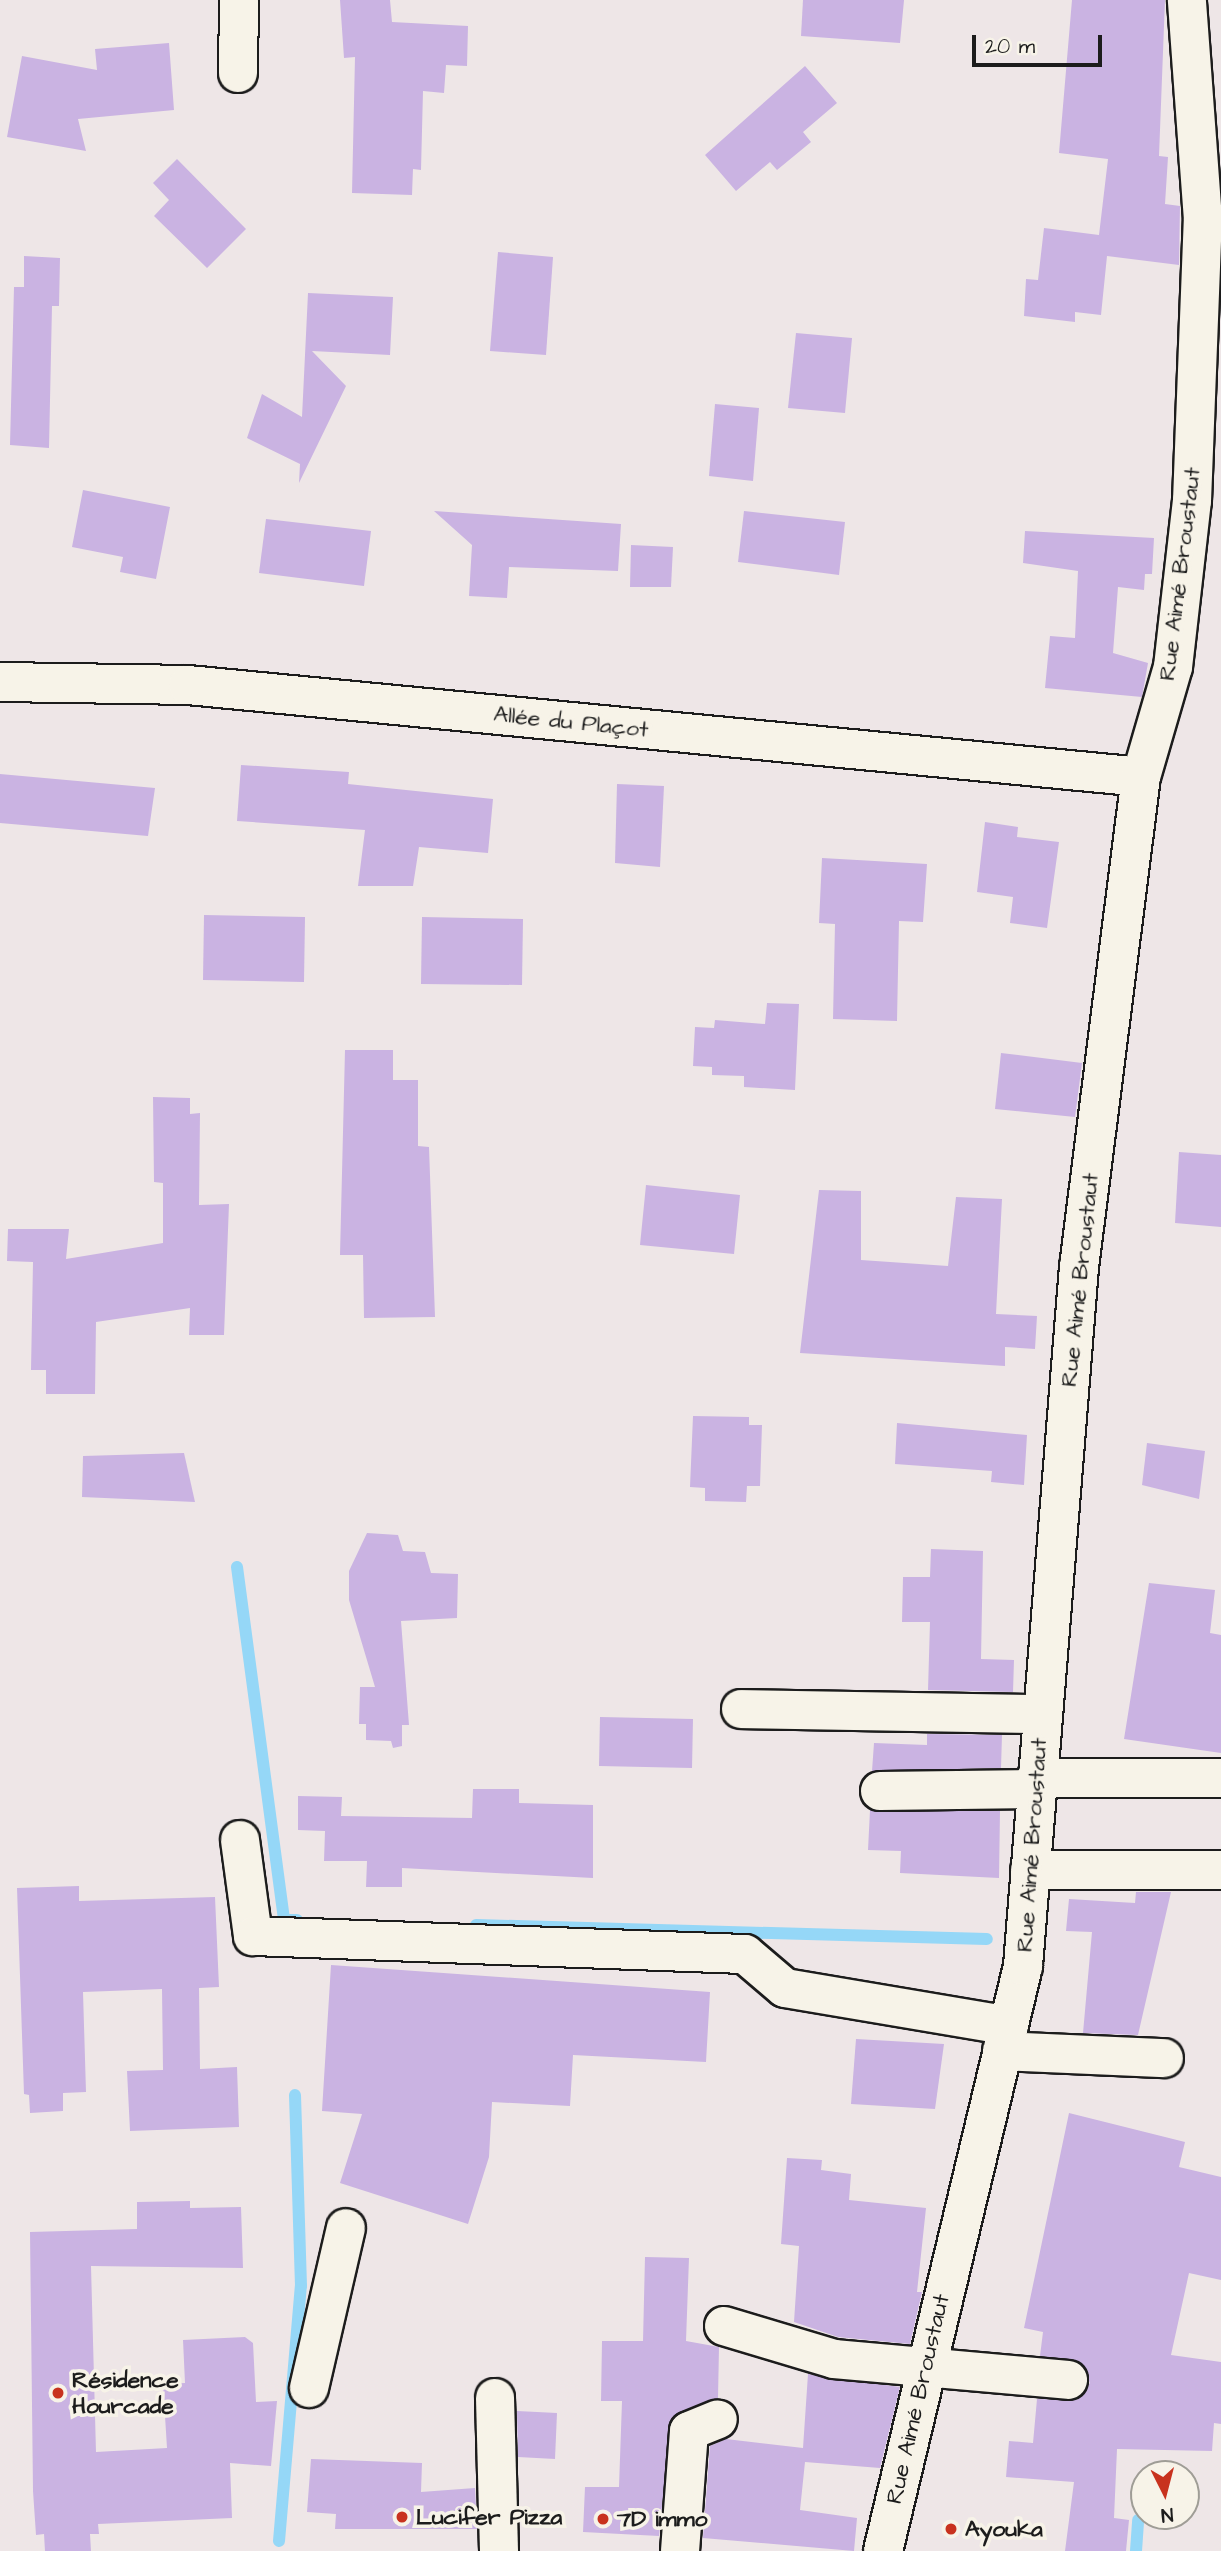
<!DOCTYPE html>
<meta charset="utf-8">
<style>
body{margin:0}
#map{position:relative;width:1221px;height:2551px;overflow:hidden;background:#eee6e7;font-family:"Architects Daughter",sans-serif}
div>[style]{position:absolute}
.stream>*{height:12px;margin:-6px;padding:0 6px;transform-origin:6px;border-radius:6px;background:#95d7f7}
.building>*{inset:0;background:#cab3e2}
.roads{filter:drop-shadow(2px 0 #1c1c1c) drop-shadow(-2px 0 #1c1c1c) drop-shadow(0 2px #1c1c1c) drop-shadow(0 -2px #1c1c1c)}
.minor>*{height:38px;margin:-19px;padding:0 19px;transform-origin:19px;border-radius:19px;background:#f7f3e8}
.dots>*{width:19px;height:19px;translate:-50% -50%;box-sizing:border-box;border:4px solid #f7f3e8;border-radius:50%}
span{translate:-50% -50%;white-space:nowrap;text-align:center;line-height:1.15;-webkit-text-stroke:7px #f7f3e8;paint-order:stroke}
.street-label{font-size:23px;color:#1c1c1c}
.poi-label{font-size:23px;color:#1c1c1c;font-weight:700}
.left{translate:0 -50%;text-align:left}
.north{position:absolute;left:1130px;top:2460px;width:70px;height:70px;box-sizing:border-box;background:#f7f3e8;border:2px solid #9f9d96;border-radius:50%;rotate:174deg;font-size:19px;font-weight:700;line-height:28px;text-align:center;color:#1c1c1c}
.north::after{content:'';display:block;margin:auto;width:24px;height:32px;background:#c8321e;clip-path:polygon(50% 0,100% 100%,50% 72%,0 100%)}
.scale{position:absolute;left:972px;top:35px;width:130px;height:32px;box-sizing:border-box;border:4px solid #1c1c1c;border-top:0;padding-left:9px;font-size:21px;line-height:24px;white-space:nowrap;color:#1c1c1c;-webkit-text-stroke:5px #f7f3e8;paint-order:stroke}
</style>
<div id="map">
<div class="stream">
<i style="left:237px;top:1567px;width:356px;rotate:82.4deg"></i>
<i style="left:284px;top:1920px;width:13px"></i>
<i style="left:476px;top:1925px;width:511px;rotate:1.57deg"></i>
<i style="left:279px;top:2541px;width:256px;rotate:-85.1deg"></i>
<i style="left:301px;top:2286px;width:191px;rotate:-91.8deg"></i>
<i style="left:1136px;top:2551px;width:31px;rotate:-86deg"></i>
</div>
<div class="building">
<i style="clip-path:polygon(340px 0,390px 0,392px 22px,468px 26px,467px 66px,446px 65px,444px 93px,423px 91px,421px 170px,413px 169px,412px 195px,352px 193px,355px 57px,344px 58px)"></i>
<i style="clip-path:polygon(803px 0,904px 0,900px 43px,801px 36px)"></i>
<i style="clip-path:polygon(1072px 0,1165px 0,1159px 156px,1168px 157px,1165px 204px,1180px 206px,1179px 265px,1107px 256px,1101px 315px,1075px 312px,1075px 322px,1024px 316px,1026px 279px,1038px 280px,1044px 228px,1099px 235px,1108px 159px,1059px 153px)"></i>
<i style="clip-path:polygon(169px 43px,174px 110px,78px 119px,86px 151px,7px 137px,22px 56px,97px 70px,95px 49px)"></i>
<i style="clip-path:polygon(805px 66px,837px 103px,803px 132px,811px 142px,777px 170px,770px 162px,736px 191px,705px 155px)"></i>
<i style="clip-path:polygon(177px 159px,246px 229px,207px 268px,154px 216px,169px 200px,153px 183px)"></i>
<i style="clip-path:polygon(498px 252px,553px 257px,546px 355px,490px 351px)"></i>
<i style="clip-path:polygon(24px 256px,60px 258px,59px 306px,52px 306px,49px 448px,10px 445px,14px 287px,24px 287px)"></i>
<i style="clip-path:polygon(308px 293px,393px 297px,390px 355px,312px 351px,346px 386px,299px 483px,300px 464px,247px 438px,262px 394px,302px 417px)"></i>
<i style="clip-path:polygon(796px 333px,852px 338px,845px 413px,788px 408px)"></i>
<i style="clip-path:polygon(715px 404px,759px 408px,753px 481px,709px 476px)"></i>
<i style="clip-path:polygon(83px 490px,170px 507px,156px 579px,120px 572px,123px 557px,72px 547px)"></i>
<i style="clip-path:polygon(434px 511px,621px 524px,618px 571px,509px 567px,507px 598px,469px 596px,472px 545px)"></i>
<i style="clip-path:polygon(744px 511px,845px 522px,839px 575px,738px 562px)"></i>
<i style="clip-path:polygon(266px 519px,371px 531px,364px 586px,259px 573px)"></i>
<i style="clip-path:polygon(1025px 531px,1154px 538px,1152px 574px,1145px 574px,1144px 590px,1118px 587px,1113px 653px,1148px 663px,1142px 697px,1045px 688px,1050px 636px,1075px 638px,1078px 571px,1023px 563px)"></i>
<i style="clip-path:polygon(631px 545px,673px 547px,671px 587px,630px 587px)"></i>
<i style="clip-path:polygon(241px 765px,349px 772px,348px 784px,493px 799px,488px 853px,419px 847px,413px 886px,358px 886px,365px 830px,237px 821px)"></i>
<i style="clip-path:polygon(0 774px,155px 788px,148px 836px,0 823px)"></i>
<i style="clip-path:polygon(617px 784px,664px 786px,660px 867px,615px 863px)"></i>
<i style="clip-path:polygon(985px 822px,1018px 827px,1017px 837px,1059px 842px,1047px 928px,1010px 923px,1013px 897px,977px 892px)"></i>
<i style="clip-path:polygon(822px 858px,927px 864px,923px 922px,899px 921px,897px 1021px,833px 1019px,835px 924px,819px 923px)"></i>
<i style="clip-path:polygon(204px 915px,305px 917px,304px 982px,203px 980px)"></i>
<i style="clip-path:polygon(422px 917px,523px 919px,522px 985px,421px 984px)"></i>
<i style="clip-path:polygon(767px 1003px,799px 1004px,795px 1090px,744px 1087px,744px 1076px,712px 1075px,712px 1067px,693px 1066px,695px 1027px,714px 1028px,715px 1020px,765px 1024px)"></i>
<i style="clip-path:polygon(345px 1050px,393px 1050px,393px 1080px,418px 1080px,418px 1146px,429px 1147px,435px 1317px,364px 1318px,363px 1255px,340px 1255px)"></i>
<i style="clip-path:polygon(1001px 1053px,1082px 1063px,1075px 1117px,995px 1109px)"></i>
<i style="clip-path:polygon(153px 1097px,190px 1098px,190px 1114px,200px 1113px,199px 1205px,229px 1204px,224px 1335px,189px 1335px,190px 1308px,96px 1322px,95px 1394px,46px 1394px,46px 1370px,31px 1370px,33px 1262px,7px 1261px,8px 1229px,69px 1229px,66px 1259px,163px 1243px,163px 1183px,154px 1182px)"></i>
<i style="clip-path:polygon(1179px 1152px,1221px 1155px,1221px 1227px,1175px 1223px)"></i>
<i style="clip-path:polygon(646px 1185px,740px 1195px,734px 1254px,640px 1245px)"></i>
<i style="clip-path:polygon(819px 1190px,861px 1191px,861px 1260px,948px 1266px,956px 1197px,1002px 1199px,996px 1314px,1037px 1316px,1035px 1349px,1005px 1347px,1005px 1366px,800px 1353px)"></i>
<i style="clip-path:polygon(693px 1416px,749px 1417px,749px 1425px,762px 1425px,760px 1486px,747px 1486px,746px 1502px,705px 1501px,705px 1488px,690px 1487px)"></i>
<i style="clip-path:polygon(897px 1423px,1027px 1435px,1024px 1485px,991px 1482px,992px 1471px,895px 1464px)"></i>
<i style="clip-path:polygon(1147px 1443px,1205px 1451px,1199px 1499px,1142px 1485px)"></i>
<i style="clip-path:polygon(184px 1453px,195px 1502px,82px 1497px,83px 1456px)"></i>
<i style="clip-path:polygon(367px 1533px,398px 1535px,403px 1551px,425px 1552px,431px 1573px,458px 1574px,457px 1618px,401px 1621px,409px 1725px,402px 1725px,402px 1746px,393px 1748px,391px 1741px,366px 1740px,366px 1724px,359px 1724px,360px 1687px,375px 1687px,349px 1600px,349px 1571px)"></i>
<i style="clip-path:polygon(931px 1549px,983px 1551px,981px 1659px,1014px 1660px,1013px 1692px,928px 1690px,930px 1622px,902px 1622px,903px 1577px,930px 1577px)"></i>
<i style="clip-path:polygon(1149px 1583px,1215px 1590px,1210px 1633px,1221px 1635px,1221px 1753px,1124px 1739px)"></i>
<i style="clip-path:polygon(600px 1717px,693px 1719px,692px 1768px,599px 1766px)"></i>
<i style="clip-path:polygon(927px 1734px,1002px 1735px,1001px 1768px,872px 1771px,874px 1743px,927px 1745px)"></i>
<i style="clip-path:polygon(473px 1789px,519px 1789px,519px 1803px,593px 1805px,593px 1878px,402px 1868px,402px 1887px,366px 1887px,367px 1861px,324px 1861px,325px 1831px,298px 1830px,298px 1796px,342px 1797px,341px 1816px,472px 1818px)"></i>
<i style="clip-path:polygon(870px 1810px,1000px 1811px,999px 1878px,900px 1873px,901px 1851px,868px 1850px)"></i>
<i style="clip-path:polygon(79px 1886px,79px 1901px,215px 1897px,219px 1987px,199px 1988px,200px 2069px,237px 2067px,239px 2127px,130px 2131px,127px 2071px,163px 2070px,162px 1989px,83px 1992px,86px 2092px,63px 2093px,63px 2111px,30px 2113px,29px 2095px,24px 2094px,17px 1888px)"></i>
<i style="clip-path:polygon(1136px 1892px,1171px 1892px,1138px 2035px,1083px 2033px,1092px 1932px,1066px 1931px,1069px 1899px,1135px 1903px)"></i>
<i style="clip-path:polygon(331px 1965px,710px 1992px,706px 2062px,573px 2055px,570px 2106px,492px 2102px,489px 2157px,468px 2224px,340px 2183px,362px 2114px,322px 2111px)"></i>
<i style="clip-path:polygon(856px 2039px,944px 2044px,935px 2109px,851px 2104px)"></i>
<i style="clip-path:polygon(1069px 2113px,1185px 2142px,1179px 2167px,1221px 2177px,1221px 2280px,1189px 2273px,1171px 2355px,1221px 2362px,1221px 2424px,1214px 2423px,1212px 2451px,1117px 2449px,1114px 2518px,1129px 2520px,1126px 2551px,1065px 2551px,1074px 2482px,1006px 2477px,1009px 2441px,1033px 2443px,1037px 2399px,1077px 2400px,1090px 2383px,1080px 2362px,1040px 2356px,1043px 2332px,1024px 2328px)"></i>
<i style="clip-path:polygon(787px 2158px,822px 2160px,821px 2170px,851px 2174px,849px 2200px,926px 2208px,917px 2292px,922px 2292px,910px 2344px,838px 2337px,794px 2322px,799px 2246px,781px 2244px)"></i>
<i style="clip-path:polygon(190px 2201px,190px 2208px,241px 2207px,243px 2268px,91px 2266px,96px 2452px,167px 2448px,163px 2384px,185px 2383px,183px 2340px,245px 2337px,253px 2343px,256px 2402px,277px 2401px,271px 2466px,230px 2463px,232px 2518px,98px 2524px,99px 2534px,90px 2534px,91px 2551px,45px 2551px,44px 2534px,36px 2535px,33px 2491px,30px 2232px,137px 2229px,137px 2202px)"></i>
<i style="clip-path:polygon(645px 2257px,689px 2258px,686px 2341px,719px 2347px,718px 2398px,671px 2419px,659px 2536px,583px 2532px,585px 2487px,619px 2487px,622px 2401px,601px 2401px,602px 2341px,643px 2341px)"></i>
<i style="clip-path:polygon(808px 2374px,900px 2387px,880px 2468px,805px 2462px,800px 2510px,857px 2518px,854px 2551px,703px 2538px,710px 2446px,726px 2439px,803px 2448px)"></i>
<i style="clip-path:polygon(517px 2411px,557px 2413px,555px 2459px,518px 2457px)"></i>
<i style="clip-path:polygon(311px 2459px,422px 2463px,421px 2492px,475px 2488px,477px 2529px,335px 2529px,336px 2514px,307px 2512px)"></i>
</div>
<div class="roads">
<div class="minor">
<i style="left:238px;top:73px;width:73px;rotate:-89.2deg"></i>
<i style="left:0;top:682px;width:188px;rotate:0.9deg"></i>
<i style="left:188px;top:685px;width:957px;rotate:5.51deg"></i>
<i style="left:741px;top:1709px;width:300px;rotate:1deg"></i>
<i style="left:1036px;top:1778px;width:185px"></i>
<i style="left:880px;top:1791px;width:156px;rotate:-0.7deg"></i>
<i style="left:240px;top:1840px;width:97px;rotate:82.3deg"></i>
<i style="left:253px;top:1936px;width:492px;rotate:2.1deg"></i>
<i style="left:745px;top:1954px;width:52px;rotate:40.4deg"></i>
<i style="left:785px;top:1988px;width:227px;rotate:9.6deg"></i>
<i style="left:1030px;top:1870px;width:191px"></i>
<i style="left:1002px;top:2051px;width:162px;rotate:2.5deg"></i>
<i style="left:724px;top:2326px;width:115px;rotate:16.7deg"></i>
<i style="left:834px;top:2359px;width:235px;rotate:5.1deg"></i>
<i style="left:309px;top:2388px;width:164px;rotate:-77deg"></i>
<i style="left:495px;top:2398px;width:153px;rotate:88.5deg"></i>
<i style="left:680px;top:2551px;width:120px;rotate:-85.7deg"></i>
<i style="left:689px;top:2431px;width:31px;rotate:-22deg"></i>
<i style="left:883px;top:2551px;width:602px;rotate:-76.54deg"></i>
<i style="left:1023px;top:1966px;width:701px;rotate:-85.42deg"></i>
<i style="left:1079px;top:1267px;width:494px;rotate:-82.8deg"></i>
<i style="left:1141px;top:777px;width:115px;rotate:-73.8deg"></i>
<i style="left:1173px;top:667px;width:167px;rotate:-83.5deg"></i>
<i style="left:1192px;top:501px;width:281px;rotate:-87.8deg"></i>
<i style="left:1203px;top:220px;width:221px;rotate:-94.2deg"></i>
</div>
</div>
<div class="dots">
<i style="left:58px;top:2393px;background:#c8321e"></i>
<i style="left:402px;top:2517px;background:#c8321e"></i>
<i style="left:603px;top:2519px;background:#c8321e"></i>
<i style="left:951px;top:2529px;background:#c8321e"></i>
</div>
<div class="street-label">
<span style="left:1180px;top:574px;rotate:-83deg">Rue Aimé Broustaut</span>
<span style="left:571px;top:722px;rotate:6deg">Allée du Plaçot</span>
<span style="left:1080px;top:1280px;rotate:-84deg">Rue Aimé Broustaut</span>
<span style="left:1032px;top:1845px;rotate:-86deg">Rue Aimé Broustaut</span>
<span style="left:918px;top:2399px;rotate:-77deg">Rue Aimé Broustaut</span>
</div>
<div class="poi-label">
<span class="left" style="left:72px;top:2393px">Résidence<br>Hourcade</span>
<span class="left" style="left:416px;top:2517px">Lucifer Pizza</span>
<span class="left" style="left:617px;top:2519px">7D immo</span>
<span class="left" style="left:965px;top:2529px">Ayouka</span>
</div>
<div class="north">N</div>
<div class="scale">20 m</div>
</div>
